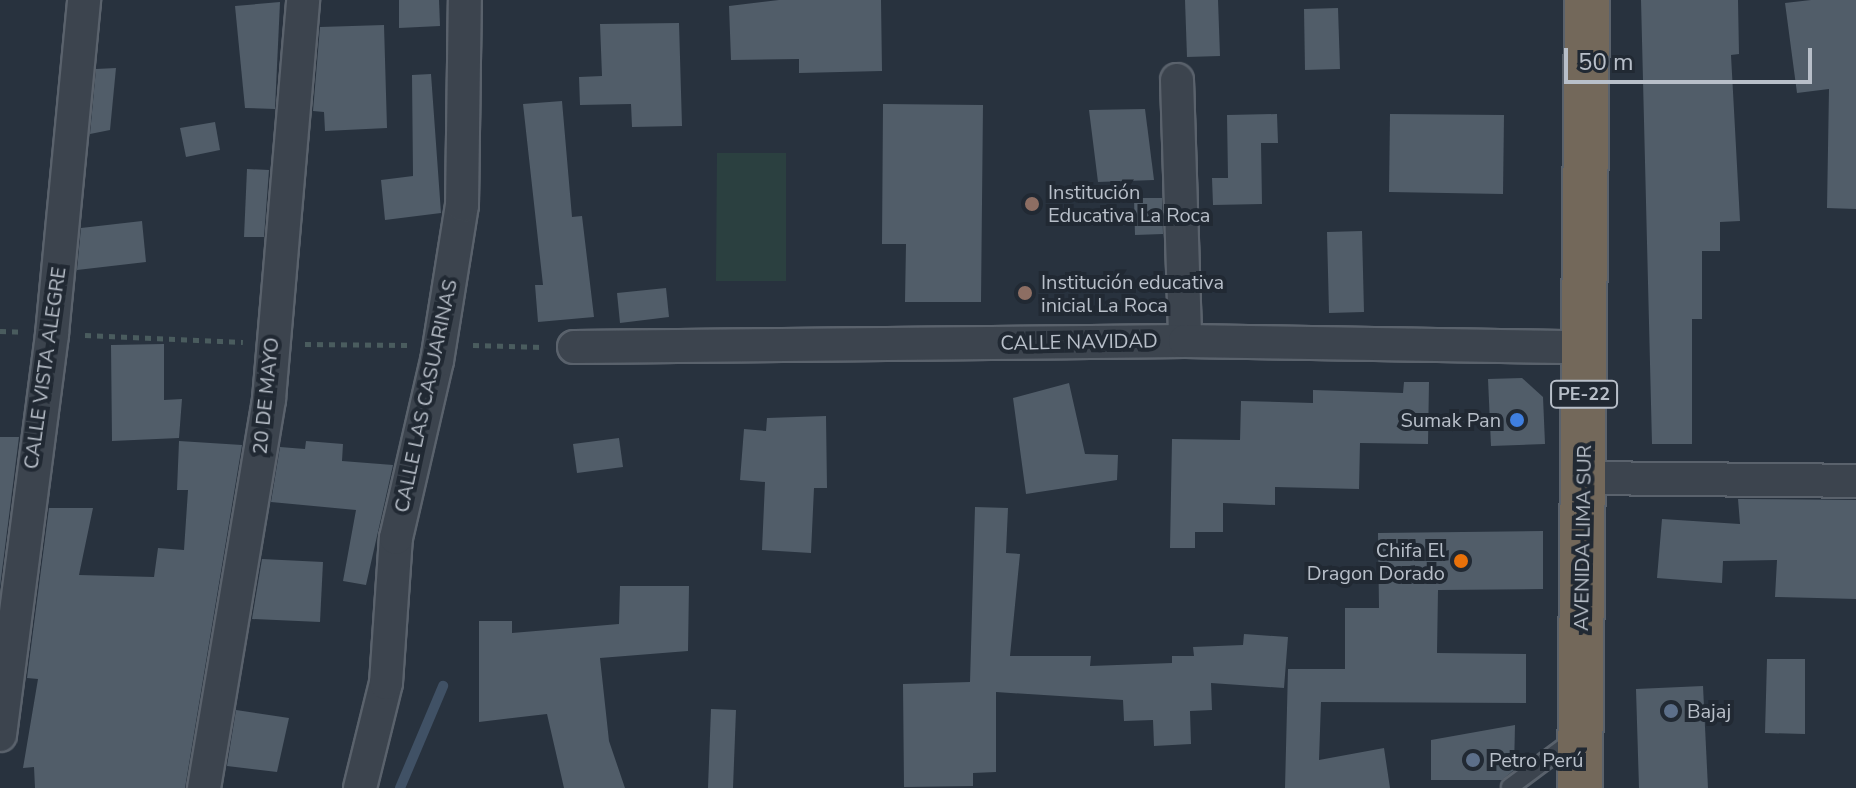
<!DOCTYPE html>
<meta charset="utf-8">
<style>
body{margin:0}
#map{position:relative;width:1856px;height:788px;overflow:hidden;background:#28323e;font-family:"Nunito Sans",sans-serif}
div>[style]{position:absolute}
.green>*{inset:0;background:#2b4040}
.stream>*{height:10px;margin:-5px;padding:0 5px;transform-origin:5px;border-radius:5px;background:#405165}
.building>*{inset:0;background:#515d69}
.path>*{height:5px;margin-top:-2.5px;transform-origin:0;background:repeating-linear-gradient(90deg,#4a5c5e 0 6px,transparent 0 12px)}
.roads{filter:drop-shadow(2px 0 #5a626c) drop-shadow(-2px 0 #5a626c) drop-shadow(0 2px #5a626c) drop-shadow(0 -2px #5a626c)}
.lane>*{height:16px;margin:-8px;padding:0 8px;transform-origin:8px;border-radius:8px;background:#3c444e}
.street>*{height:32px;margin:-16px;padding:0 16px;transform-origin:16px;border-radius:16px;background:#3c444e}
.highway>*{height:44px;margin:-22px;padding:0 22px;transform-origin:22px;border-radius:22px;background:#73685a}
.dots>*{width:22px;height:22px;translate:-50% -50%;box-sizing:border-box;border:4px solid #212933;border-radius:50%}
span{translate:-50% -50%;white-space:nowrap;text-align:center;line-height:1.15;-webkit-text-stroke:8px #212933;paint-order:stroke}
.shield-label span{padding:2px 6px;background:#212933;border:2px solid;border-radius:6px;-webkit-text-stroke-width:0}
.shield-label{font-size:18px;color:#b8bfc9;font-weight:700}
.poi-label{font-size:20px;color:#b8bfc9}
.left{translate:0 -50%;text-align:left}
.right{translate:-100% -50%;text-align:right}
.street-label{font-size:20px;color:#b8bfc9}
.scale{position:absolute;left:1564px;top:48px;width:248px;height:36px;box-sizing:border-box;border:4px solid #b8bfc9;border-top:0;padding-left:10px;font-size:24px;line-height:28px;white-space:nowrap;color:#b8bfc9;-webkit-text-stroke:6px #212933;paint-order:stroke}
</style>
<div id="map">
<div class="green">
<i style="clip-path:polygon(717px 153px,786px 153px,786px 281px,716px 281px)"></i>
</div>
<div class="stream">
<i style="left:400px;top:788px;width:111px;rotate:-67.1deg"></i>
</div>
<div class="building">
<i style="clip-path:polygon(399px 0,439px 0,440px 26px,399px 28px)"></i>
<i style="clip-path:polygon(779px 0,881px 0,882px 71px,799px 73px,799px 59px,731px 60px,729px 6px)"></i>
<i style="clip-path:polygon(1185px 0,1218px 0,1220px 56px,1187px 57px)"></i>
<i style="clip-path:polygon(1641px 0,1738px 0,1739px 54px,1731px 55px,1740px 221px,1720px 222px,1720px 251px,1702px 251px,1702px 319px,1692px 319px,1692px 444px,1652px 444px)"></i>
<i style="clip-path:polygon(1811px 0,1856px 0,1856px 209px,1827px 208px,1829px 89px,1797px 93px,1785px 3px)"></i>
<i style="clip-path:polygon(280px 2px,275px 109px,245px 108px,235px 6px)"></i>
<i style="clip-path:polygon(1338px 8px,1340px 69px,1305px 70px,1304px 9px)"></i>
<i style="clip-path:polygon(679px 23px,682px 126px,632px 127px,631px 104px,580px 105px,579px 77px,602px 76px,600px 24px)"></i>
<i style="clip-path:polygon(384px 25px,387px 128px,325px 131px,324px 112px,313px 111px,320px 27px)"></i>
<i style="clip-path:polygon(116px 68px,110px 130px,90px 134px,96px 69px)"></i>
<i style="clip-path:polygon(431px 74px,441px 213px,385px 220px,381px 180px,413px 176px,412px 75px)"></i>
<i style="clip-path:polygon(562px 101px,572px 217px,582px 216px,594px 317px,538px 322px,535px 285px,543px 285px,523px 104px)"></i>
<i style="clip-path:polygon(883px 104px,983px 105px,981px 302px,905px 302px,906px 244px,882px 244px)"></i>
<i style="clip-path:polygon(1145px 109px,1154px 180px,1098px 182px,1089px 110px)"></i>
<i style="clip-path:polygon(1277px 114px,1278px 143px,1261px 143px,1262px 204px,1213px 205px,1212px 178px,1228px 178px,1227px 115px)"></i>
<i style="clip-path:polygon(1390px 114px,1504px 115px,1503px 194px,1389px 192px)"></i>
<i style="clip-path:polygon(215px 122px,220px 150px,186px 157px,180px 128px)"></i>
<i style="clip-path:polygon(247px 169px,269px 170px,264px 237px,244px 237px)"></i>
<i style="clip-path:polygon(1134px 198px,1162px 198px,1163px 234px,1135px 235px)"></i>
<i style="clip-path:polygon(142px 221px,146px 262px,77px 270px,81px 228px)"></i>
<i style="clip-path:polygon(1362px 231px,1364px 312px,1329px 313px,1327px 232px)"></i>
<i style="clip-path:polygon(666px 288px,669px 317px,620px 323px,617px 293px)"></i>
<i style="clip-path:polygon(164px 344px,164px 400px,182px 399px,179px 438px,112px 441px,111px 345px)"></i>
<i style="clip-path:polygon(1522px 378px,1543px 397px,1545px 444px,1491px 446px,1488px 379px)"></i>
<i style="clip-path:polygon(1404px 382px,1429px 382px,1428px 444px,1360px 443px,1359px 489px,1275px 487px,1275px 505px,1223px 503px,1223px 532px,1195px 532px,1195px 548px,1170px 548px,1172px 439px,1240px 440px,1241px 401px,1313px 403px,1313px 390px,1403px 393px)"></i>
<i style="clip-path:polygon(1069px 383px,1085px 454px,1118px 455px,1117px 480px,1026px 494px,1013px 398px)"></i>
<i style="clip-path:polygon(826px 416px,827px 488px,814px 488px,811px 553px,762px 550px,765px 482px,740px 480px,744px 429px,766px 431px,767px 418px)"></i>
<i style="clip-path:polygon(0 437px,19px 437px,0 587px)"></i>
<i style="clip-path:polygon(619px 438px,623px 467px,577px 473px,573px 444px)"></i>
<i style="clip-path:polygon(179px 441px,242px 445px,185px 788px,35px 788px,34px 767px,23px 768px,38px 679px,27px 678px,49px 508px,93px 508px,79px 575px,154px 577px,158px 548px,184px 550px,188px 490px,177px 490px)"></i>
<i style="clip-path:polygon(306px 441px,343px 444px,342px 461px,393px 465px,366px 585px,343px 581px,356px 510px,271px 502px,280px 447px,305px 449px)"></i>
<i style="clip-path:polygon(1738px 499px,1856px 500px,1856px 599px,1775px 597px,1777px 560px,1723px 561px,1722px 583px,1657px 578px,1662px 519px,1740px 524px)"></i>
<i style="clip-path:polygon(975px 507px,1008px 508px,1006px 553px,1020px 554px,1010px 656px,1091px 656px,1090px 666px,1172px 663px,1172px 656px,1194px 656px,1193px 647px,1243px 645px,1244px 634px,1288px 637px,1284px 688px,1211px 683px,1212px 710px,1190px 711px,1191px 744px,1154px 746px,1153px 720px,1124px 721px,1123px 700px,996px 692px,996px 772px,973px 773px,973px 786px,904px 787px,903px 684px,970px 682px)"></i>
<i style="clip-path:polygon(1543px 531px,1543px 589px,1438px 590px,1437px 653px,1526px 654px,1526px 703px,1321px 702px,1319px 760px,1384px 748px,1390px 788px,1285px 788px,1288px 669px,1345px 669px,1345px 608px,1379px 608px,1378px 533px)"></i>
<i style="clip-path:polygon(262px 559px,323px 562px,320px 622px,252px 619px)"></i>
<i style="clip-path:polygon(620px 586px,689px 586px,688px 651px,600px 658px,609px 741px,625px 788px,564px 788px,547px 714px,479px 722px,479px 621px,512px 621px,512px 633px,619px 624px)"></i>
<i style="clip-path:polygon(1767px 659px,1805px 659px,1805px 734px,1765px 733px)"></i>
<i style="clip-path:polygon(1703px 686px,1708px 788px,1639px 788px,1636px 689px)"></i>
<i style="clip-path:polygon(711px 709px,736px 710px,733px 788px,708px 788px)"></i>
<i style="clip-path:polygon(236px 710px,289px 718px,277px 772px,227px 766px)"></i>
<i style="clip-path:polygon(1515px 725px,1514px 770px,1502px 780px,1431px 780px,1431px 740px)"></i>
</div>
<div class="path">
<i style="left:0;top:331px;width:23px;rotate:2deg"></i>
<i style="left:85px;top:335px;width:158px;rotate:2.5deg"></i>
<i style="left:305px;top:344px;width:102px;rotate:0.6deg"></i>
<i style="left:473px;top:345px;width:70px;rotate:1.6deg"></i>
</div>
<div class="roads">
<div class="lane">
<i style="left:1510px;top:787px;width:82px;rotate:-36.6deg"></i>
</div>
<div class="street">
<i style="left:1177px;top:80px;width:261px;rotate:88.2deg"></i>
<i style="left:574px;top:347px;width:611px;rotate:-0.56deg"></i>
<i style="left:1185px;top:341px;width:400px;rotate:0.9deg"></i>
<i style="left:1583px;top:478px;width:273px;rotate:0.6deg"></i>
<i style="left:0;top:735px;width:404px;rotate:-82.6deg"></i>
<i style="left:52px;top:334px;width:336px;rotate:-84.5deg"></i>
<i style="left:204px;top:788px;width:394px;rotate:-80.5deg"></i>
<i style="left:269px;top:399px;width:400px;rotate:-85.1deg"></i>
<i style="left:360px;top:788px;width:108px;rotate:-76.1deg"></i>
<i style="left:386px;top:683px;width:145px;rotate:-86.1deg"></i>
<i style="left:396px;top:538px;width:182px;rotate:-77deg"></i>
<i style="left:437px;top:361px;width:158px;rotate:-80.9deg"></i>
<i style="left:462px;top:205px;width:205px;rotate:-89.2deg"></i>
</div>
<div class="highway">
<i style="left:1580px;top:788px;width:788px;rotate:-89.49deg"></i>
</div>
</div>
<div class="dots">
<i style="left:1032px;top:204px;background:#8d6e63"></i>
<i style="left:1025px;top:293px;background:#8d6e63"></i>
<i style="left:1517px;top:420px;background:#3f7fe0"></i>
<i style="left:1461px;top:561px;background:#e8710a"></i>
<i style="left:1671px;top:711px;background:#5c6f8a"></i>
<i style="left:1473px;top:760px;background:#5c6f8a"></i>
</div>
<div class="shield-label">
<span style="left:1584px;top:394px">PE-22</span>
</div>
<div class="poi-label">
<span class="left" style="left:1048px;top:204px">Institución<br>Educativa La Roca</span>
<span class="left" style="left:1041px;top:294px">Institución educativa<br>inicial La Roca</span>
<span class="right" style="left:1501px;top:420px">Sumak Pan</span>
<span class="right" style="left:1445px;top:562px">Chifa El<br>Dragon Dorado</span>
<span class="left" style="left:1687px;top:711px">Bajaj</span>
<span class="left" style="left:1489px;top:760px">Petro Perú</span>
</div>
<div class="street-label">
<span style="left:1079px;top:342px;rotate:-1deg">CALLE NAVIDAD</span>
<span style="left:45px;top:368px;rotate:-82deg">CALLE VISTA ALEGRE</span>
<span style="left:266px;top:396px;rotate:-84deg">20 DE MAYO</span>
<span style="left:426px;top:396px;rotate:-78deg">CALLE LAS CASUARINAS</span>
<span style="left:1583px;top:538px;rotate:-89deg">AVENIDA LIMA SUR</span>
</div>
<div class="scale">50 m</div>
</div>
